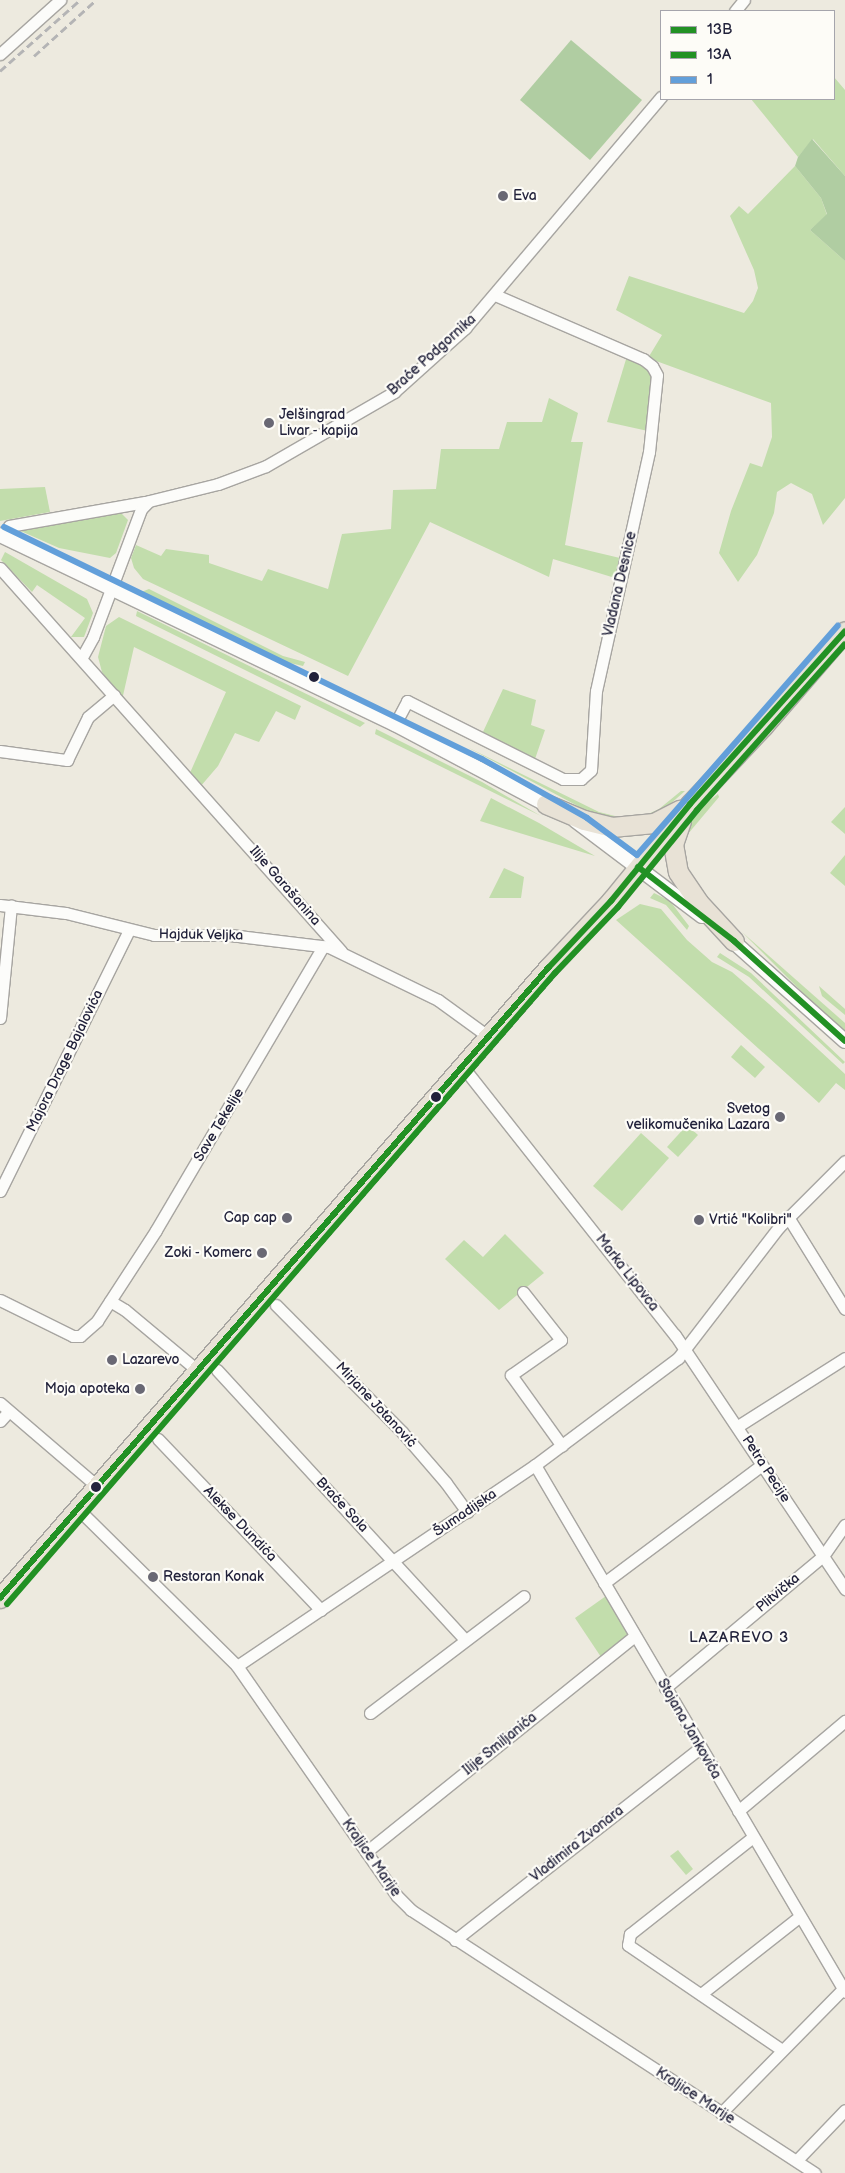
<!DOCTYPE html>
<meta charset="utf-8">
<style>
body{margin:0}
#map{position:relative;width:845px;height:2173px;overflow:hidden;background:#edeadf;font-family:"Balsamiq Sans",sans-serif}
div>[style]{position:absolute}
.green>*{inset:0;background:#c2ddac}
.forest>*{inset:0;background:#b0cda2}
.roads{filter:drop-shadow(1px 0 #a7a5a1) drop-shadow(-1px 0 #a7a5a1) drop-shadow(0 1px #a7a5a1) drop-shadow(0 -1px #a7a5a1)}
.minor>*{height:11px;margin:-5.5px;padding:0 5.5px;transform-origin:5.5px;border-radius:5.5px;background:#fcfcfa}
.tertiary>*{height:14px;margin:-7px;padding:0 7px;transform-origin:7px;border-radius:7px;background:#fcfcfa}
.primary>*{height:19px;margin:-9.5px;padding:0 9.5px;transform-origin:9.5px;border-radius:9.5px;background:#e8e2d6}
.rail>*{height:3px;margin-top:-1.5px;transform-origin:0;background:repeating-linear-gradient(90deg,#b4b4b5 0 8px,transparent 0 12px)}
.bus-1>*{height:6px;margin:-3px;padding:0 3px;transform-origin:3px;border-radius:3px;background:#229124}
.bus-2>*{height:6px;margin:-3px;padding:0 3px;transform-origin:3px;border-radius:3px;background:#229124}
.bus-3>*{height:6px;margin:-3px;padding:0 3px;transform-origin:3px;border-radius:3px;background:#629fda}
.dots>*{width:14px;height:14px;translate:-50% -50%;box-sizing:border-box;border:2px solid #fdfcf7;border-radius:50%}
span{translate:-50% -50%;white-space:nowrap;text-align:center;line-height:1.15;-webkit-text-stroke:4.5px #fdfcf7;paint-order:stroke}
.poi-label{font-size:14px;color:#22223b}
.left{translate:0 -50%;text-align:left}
.right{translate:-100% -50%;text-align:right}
.street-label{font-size:14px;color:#22223b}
.neighbourhood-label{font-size:15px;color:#22223b;letter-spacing:1px}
.legend{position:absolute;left:660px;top:10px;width:175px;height:90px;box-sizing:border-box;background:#fdfcf7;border:1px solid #a5a5ac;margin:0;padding:6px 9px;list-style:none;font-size:15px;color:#22223b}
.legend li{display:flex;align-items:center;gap:10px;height:25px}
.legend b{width:25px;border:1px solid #a5a5ac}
</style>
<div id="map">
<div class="green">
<i style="clip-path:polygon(834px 77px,845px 90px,845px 176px,813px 139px,798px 157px,751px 99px,834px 99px)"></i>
<i style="clip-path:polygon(795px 166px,821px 198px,827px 215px,810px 230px,845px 261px,845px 498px,823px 525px,812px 494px,791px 483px,777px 492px,774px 513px,757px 555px,738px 582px,719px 553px,731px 511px,750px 463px,762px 467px,772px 437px,771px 403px,648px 358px,662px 335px,616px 310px,629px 276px,744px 313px,753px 301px,758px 288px,754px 270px,730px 216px,739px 206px,748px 214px)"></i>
<i style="clip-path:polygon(627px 356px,643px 364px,652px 377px,648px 431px,607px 422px)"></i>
<i style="clip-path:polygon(549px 398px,578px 413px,571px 442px,583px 442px,565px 545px,620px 558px,615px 578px,553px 559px,549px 577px,430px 522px,348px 676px,143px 579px,134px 568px,131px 558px,136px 545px,161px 556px,166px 549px,209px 555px,209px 563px,262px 581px,268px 569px,328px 589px,342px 534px,391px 529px,393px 490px,436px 489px,441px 449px,499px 449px,507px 422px,542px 422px)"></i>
<i style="clip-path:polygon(45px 487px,50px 512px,0 521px,0 489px)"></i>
<i style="clip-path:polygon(121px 513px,128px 520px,116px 553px,110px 558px,59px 548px,14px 528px)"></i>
<i style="clip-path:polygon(5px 552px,87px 599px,93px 613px,84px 637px,71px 637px,85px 618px,37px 585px,32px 592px,1px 560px)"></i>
<i style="clip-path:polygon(149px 589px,283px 656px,305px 662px,303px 666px,281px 661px,141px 592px)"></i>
<i style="clip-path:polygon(137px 611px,333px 707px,365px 723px,360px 727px,136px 616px)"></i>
<i style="clip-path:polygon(119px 617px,301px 706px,295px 720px,276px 711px,259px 742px,235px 733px,218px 766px,200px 787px,189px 775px,226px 692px,134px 647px,122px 700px,102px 672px,98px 657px,106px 626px)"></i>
<i style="clip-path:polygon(503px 689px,536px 700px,531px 725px,545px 730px,535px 759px,482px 734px)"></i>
<i style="clip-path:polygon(376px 729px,482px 782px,541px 816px,375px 734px)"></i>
<i style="clip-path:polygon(467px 747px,599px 812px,623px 818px,602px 819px)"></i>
<i style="clip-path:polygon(681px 791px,685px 791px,659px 814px,646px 815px,659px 809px)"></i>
<i style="clip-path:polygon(718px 794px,719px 797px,682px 841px,678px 836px,695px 812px)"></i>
<i style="clip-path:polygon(491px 798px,539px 823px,595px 856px,480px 821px)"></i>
<i style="clip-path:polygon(845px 807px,845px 834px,831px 822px)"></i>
<i style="clip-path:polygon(845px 855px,845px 886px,830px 873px)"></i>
<i style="clip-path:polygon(504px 868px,524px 877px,521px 898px,489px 898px)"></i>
<i style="clip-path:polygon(654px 893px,670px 901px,689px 926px,687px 930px,666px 905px,650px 898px)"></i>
<i style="clip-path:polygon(640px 904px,661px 909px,687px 940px,712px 962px,732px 972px,769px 1004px,845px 1074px,845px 1090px,836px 1083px,819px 1103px,616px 920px)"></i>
<i style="clip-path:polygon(742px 932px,845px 1023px,845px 1032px,817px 1007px)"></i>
<i style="clip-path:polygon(720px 953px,751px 973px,845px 1062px,843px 1064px,749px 977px,717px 957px)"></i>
<i style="clip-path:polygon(819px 986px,845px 1009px,845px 1015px,822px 996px)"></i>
<i style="clip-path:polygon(741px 1045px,765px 1067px,755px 1078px,731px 1057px)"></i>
<i style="clip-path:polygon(687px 1125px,698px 1135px,678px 1157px,667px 1147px)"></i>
<i style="clip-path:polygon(641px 1133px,669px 1158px,622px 1211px,593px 1186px)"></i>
<i style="clip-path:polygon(505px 1234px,544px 1273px,499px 1310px,445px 1259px,464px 1240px,483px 1257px)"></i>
<i style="clip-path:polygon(606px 1596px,628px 1635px,601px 1657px,575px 1618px)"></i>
<i style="clip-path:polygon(678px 1850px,693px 1869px,686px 1875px,670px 1856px)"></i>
</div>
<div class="forest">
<i style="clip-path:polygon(571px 40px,642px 100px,590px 160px,520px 100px)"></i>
<i style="clip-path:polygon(812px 139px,845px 176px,845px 261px,810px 230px,827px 214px,821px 198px,795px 166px,798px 157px)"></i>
</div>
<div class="roads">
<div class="minor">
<i style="left:735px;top:11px;width:14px;rotate:-51deg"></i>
<i style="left:0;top:54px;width:81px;rotate:-42deg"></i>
<i style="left:9px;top:526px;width:138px;rotate:-10deg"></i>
<i style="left:145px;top:502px;width:75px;rotate:-13.9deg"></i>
<i style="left:218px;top:484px;width:51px;rotate:-20.6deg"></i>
<i style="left:266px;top:466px;width:148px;rotate:-30deg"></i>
<i style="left:394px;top:392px;width:96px;rotate:-42deg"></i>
<i style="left:465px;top:328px;width:303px;rotate:-49.7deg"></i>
<i style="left:0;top:568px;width:513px;rotate:48.32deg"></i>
<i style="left:82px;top:657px;width:23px;rotate:-61deg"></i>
<i style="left:93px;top:637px;width:137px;rotate:-69.4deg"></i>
<i style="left:141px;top:509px;width:11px;rotate:-45deg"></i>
<i style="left:395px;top:724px;width:26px;rotate:-62deg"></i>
<i style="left:407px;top:701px;width:174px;rotate:26.6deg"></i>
<i style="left:563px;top:779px;width:18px"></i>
<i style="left:581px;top:779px;width:13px;rotate:-42deg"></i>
<i style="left:591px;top:770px;width:79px;rotate:-86.4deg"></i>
<i style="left:596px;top:691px;width:245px;rotate:-77.5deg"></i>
<i style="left:649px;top:452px;width:77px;rotate:-84.1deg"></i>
<i style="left:657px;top:375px;width:10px;rotate:-119deg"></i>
<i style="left:652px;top:366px;width:11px;rotate:-142deg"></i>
<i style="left:643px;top:359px;width:161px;rotate:-156.6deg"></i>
<i style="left:0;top:751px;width:68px;rotate:7.7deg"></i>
<i style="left:67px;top:760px;width:48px;rotate:-64deg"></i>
<i style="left:88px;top:717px;width:34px;rotate:-40deg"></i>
<i style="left:0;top:905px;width:66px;rotate:6.9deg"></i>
<i style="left:66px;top:913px;width:91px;rotate:14deg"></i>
<i style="left:154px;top:935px;width:76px"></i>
<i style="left:230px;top:935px;width:100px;rotate:6.9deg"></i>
<i style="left:329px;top:947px;width:121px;rotate:25.9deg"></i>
<i style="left:438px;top:1000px;width:63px;rotate:36deg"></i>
<i style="left:0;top:1018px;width:113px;rotate:-84.4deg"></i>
<i style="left:463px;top:1067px;width:342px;rotate:51.7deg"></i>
<i style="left:675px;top:1335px;width:306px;rotate:56.2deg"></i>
<i style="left:0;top:1191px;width:291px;rotate:-63.7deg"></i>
<i style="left:788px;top:1217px;width:108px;rotate:58.2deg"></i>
<i style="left:523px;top:1292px;width:61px;rotate:51.6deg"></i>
<i style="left:561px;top:1340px;width:61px;rotate:145deg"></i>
<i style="left:511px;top:1375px;width:87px;rotate:54.3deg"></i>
<i style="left:0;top:1300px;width:81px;rotate:26.3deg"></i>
<i style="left:73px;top:1336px;width:7px"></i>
<i style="left:80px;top:1336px;width:23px;rotate:-41deg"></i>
<i style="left:97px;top:1321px;width:108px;rotate:-57deg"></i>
<i style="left:156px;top:1230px;width:329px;rotate:-59.5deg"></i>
<i style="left:110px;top:1301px;width:17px;rotate:31deg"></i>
<i style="left:125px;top:1310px;width:94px;rotate:39.8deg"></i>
<i style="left:276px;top:1305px;width:179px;rotate:45.2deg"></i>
<i style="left:402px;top:1432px;width:67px;rotate:49.2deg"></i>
<i style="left:446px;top:1483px;width:36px;rotate:54deg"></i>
<i style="left:217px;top:1370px;width:367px;rotate:47.4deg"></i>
<i style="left:0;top:1403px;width:128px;rotate:40.6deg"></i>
<i style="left:0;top:1421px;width:13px;rotate:-48deg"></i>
<i style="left:738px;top:1426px;width:127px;rotate:-32.4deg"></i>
<i style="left:158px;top:1439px;width:236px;rotate:46.4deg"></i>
<i style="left:535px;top:1465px;width:611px;rotate:59.53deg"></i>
<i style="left:78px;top:1509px;width:223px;rotate:44.6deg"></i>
<i style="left:237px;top:1666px;width:280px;rotate:55.2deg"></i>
<i style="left:397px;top:1896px;width:20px;rotate:45deg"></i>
<i style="left:411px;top:1910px;width:482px;rotate:33.1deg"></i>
<i style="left:604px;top:1583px;width:197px;rotate:-36.8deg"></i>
<i style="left:237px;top:1666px;width:359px;rotate:-34deg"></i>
<i style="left:535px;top:1465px;width:179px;rotate:-36.8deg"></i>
<i style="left:678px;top:1358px;width:165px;rotate:-52.4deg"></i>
<i style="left:779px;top:1227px;width:93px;rotate:-45deg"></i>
<i style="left:665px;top:1688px;width:206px;rotate:-39.9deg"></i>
<i style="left:823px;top:1556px;width:38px;rotate:-55deg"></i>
<i style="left:370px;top:1713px;width:193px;rotate:-37.2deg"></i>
<i style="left:738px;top:1811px;width:140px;rotate:-40.1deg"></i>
<i style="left:753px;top:1837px;width:157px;rotate:141.7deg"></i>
<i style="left:630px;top:1934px;width:11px;rotate:100deg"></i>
<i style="left:628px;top:1945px;width:186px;rotate:34.3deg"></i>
<i style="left:366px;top:1852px;width:345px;rotate:-38.8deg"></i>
<i style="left:455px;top:1940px;width:311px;rotate:-38.1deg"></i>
<i style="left:701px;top:1994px;width:125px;rotate:-38.2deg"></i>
<i style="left:721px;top:2113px;width:177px;rotate:-45.5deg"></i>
<i style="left:797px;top:2160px;width:69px;rotate:-46.2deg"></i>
</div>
<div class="tertiary">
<i style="left:0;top:535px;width:438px;rotate:25.6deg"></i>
<i style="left:395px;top:724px;width:179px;rotate:28deg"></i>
<i style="left:576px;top:821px;width:158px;rotate:37deg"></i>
<i style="left:727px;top:936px;width:158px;rotate:41.7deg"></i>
</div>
<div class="primary">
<i style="left:546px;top:804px;width:41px;rotate:22.8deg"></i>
<i style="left:584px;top:820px;width:29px;rotate:14deg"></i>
<i style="left:612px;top:827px;width:42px;rotate:-5.4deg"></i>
<i style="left:654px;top:823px;width:29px;rotate:-27deg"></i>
<i style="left:681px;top:821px;width:24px;rotate:109deg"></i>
<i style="left:673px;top:844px;width:28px;rotate:80deg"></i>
<i style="left:678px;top:872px;width:36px;rotate:56deg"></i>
<i style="left:698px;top:902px;width:53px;rotate:47.3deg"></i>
<i style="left:0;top:1598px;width:836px;rotate:-48.98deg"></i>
<i style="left:549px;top:967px;width:91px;rotate:-46.8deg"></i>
<i style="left:611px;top:901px;width:125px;rotate:-50.8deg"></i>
<i style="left:690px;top:804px;width:107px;rotate:-46.9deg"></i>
<i style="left:763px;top:726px;width:125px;rotate:-49.2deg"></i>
</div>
</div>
<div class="rail">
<i style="left:34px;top:56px;width:84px;rotate:-42.1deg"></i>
<i style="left:0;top:71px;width:107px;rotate:-41.6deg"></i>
</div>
<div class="bus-1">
<i style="left:638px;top:867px;width:121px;rotate:37.6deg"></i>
<i style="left:734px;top:941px;width:149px;rotate:42deg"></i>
<i style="left:0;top:1598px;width:836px;rotate:-48.98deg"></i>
<i style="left:549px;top:967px;width:91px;rotate:-46.8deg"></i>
<i style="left:611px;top:901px;width:125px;rotate:-50.8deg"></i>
<i style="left:690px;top:804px;width:232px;rotate:-48.1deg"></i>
</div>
<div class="bus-2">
<i style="left:7px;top:1604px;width:836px;rotate:-49.03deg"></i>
<i style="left:555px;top:973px;width:91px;rotate:-46.3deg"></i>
<i style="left:618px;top:907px;width:125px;rotate:-50.8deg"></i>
<i style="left:697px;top:810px;width:222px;rotate:-48.3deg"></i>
</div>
<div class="bus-3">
<i style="left:4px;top:527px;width:531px;rotate:25.89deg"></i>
<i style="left:482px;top:759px;width:120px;rotate:29.3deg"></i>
<i style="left:587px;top:818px;width:62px;rotate:36.5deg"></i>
<i style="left:637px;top:855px;width:305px;rotate:-48.8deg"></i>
</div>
<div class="dots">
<i style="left:503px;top:196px;background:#696874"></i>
<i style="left:269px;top:423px;background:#696874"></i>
<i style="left:314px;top:677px;background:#22223b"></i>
<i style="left:436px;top:1097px;background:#22223b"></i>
<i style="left:780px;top:1117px;background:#696874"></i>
<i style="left:287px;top:1218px;background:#696874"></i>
<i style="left:699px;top:1220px;background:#696874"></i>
<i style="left:262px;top:1253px;background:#696874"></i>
<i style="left:112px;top:1360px;background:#696874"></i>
<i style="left:140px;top:1389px;background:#696874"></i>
<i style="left:96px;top:1487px;background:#22223b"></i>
<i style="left:153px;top:1577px;background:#696874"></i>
</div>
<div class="poi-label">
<span class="left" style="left:513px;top:196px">Eva</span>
<span class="left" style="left:279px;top:423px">Jelšingrad<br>Livar - kapija</span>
<span class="right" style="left:770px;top:1117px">Svetog<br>velikomučenika Lazara</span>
<span class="right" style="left:277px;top:1218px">Cap cap</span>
<span class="left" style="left:709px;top:1220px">Vrtić "Kolibri"</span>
<span class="right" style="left:252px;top:1253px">Zoki - Komerc</span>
<span class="left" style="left:122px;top:1360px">Lazarevo</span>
<span class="right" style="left:130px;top:1389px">Moja apoteka</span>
<span class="left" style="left:163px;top:1577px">Restoran Konak</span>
</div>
<div class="street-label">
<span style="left:432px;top:355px;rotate:-42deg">Braće Podgornika</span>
<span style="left:620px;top:584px;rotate:-77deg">Vladana Desnice</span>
<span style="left:285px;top:886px;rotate:49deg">Ilije Garašanina</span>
<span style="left:201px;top:935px;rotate:1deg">Hajduk Veljka</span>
<span style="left:65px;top:1061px;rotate:-64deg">Majora Drage Bajalovića</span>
<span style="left:219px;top:1125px;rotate:-59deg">Save Tekelije</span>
<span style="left:627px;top:1273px;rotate:52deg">Marka Lipovca</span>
<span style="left:376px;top:1405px;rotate:47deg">Mirjane Jotanović</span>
<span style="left:766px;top:1469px;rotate:57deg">Petra Pecije</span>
<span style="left:342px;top:1505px;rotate:47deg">Braće Sola</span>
<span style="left:465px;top:1513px;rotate:-34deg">Šumadijska</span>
<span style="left:240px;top:1524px;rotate:46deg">Alekse Dundića</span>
<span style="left:778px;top:1593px;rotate:-40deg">Plitvička</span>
<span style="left:689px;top:1729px;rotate:60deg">Stojana Jankovića</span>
<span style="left:500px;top:1744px;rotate:-39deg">Ilije Smiljanića</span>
<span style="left:577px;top:1844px;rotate:-38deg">Vladimira Zvonara</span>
<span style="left:371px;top:1858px;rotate:55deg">Kraljice Marije</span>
<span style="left:695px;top:2096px;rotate:33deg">Kraljice Marije</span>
</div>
<div class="neighbourhood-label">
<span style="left:739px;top:1638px">LAZAREVO 3</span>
</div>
<ul class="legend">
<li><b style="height:6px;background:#229124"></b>13B</li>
<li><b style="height:6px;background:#229124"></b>13A</li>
<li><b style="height:6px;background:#629fda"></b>1</li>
</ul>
</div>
